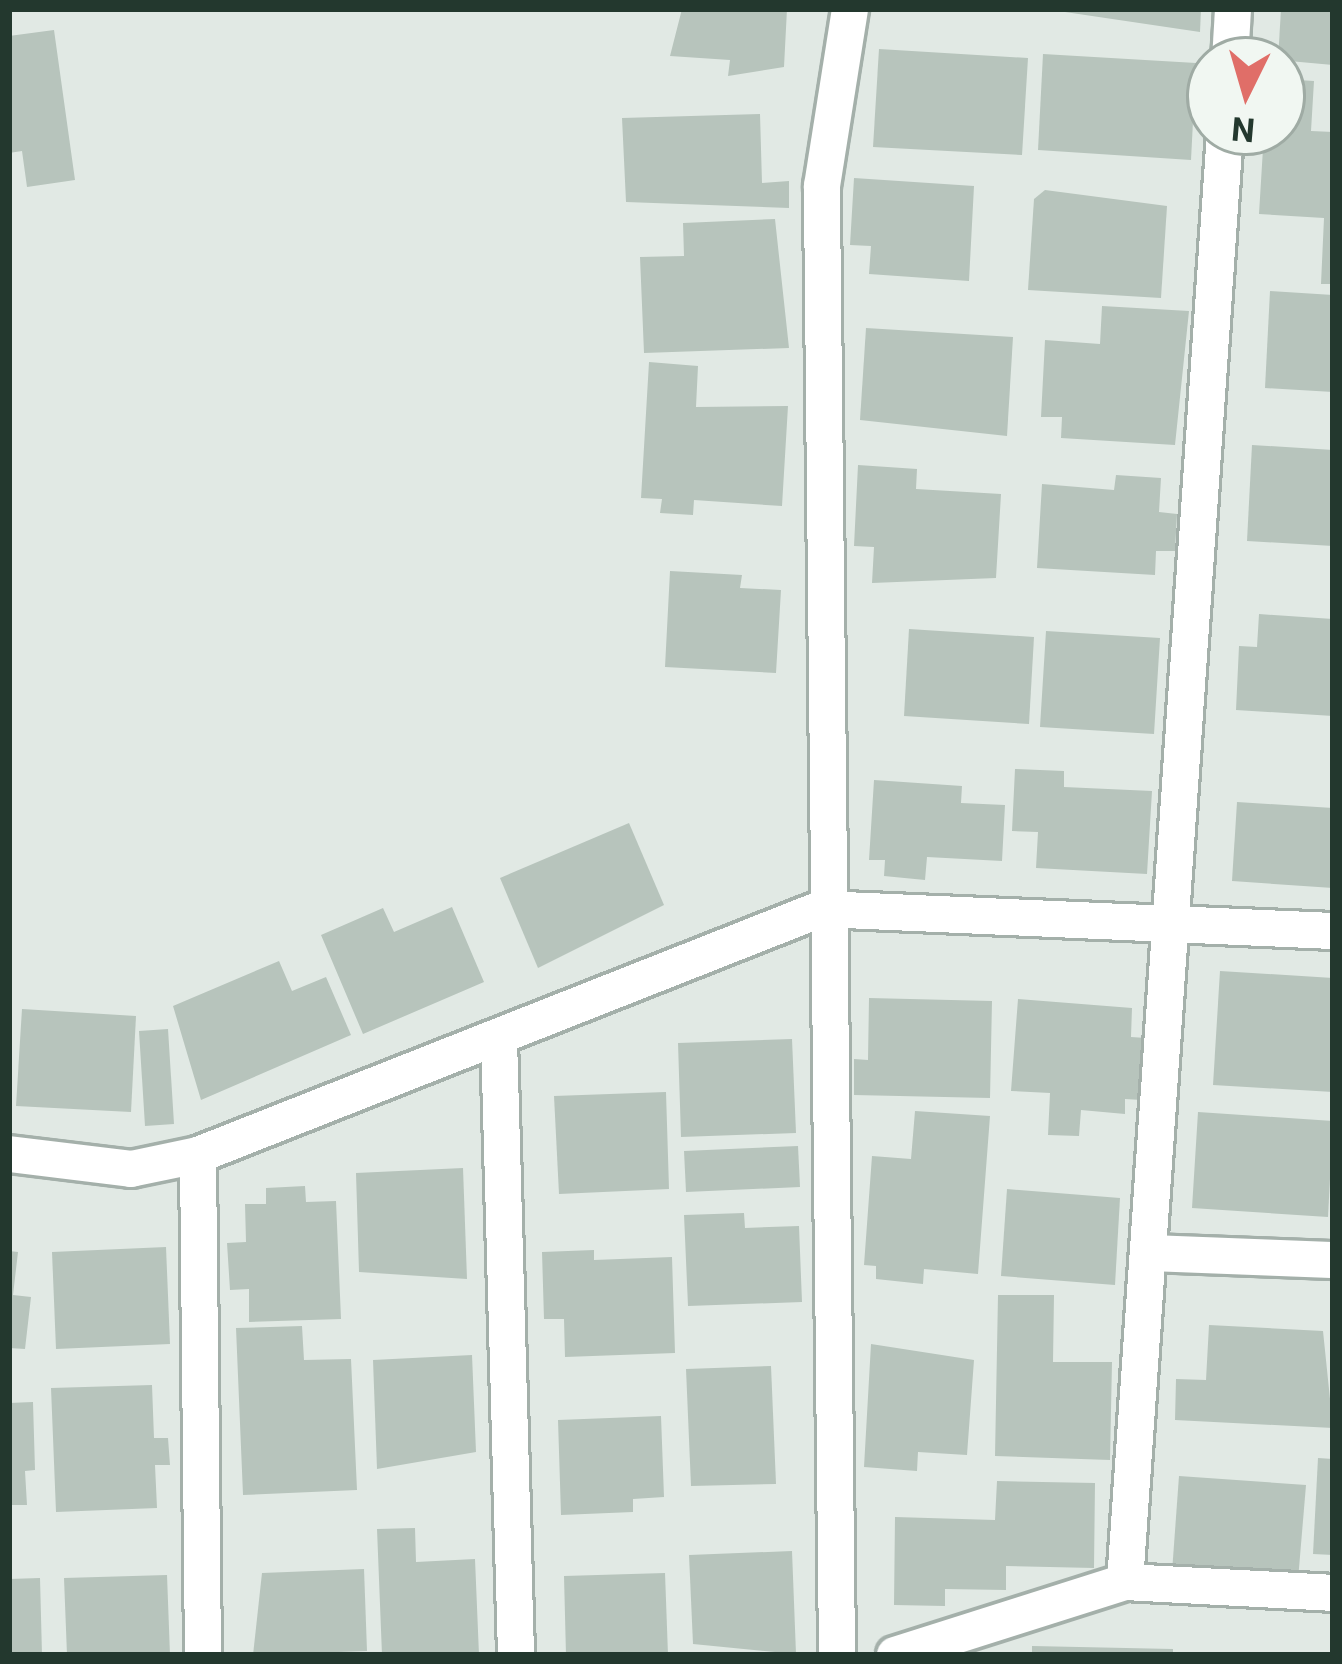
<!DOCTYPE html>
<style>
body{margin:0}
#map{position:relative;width:1342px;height:1664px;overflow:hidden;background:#e1e9e4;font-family:Roboto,sans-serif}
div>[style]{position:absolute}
.building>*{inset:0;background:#b7c4bc}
.roads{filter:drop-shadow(3px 0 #a4b0aa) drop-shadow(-3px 0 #a4b0aa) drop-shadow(0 3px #a4b0aa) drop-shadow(0 -3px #a4b0aa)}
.minor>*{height:36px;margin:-18px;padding:0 18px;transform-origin:18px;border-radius:18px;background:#fff}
span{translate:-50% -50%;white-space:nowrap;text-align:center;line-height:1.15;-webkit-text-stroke:12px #f1f7f2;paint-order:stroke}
.frame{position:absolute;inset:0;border:12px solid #23382e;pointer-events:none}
.north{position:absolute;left:1186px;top:36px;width:120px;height:120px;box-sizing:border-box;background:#f1f7f2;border:3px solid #9faba4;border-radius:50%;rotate:185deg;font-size:33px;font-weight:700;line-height:48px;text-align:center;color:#23382e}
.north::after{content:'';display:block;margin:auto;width:42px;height:54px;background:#e06e68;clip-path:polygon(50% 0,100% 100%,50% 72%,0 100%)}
</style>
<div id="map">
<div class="building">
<i style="clip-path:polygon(682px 9px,787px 9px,784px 67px,728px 76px,730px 60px,670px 56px)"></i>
<i style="clip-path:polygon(1201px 9px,1200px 32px,1065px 12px,1065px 9px)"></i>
<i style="clip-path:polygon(1281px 9px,1333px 9px,1333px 65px,1278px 60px)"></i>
<i style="clip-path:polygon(54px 30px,75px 180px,27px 187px,22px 151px,9px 153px,9px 36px)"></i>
<i style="clip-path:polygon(879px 49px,1028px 58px,1022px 155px,873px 147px)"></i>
<i style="clip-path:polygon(1043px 54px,1196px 63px,1191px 160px,1038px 150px)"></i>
<i style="clip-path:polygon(1282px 79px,1314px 81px,1311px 131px,1333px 132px,1333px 284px,1321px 284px,1324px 218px,1259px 214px,1264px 132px,1282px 132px)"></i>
<i style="clip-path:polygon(760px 114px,762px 183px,789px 181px,789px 208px,626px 202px,622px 118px)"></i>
<i style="clip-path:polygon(854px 178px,974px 186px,969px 281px,869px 274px,871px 246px,850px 245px)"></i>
<i style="clip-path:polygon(1045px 190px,1167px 206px,1161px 298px,1028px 290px,1034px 199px)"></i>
<i style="clip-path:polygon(775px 219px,789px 348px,644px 353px,640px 257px,684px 256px,683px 223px)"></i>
<i style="clip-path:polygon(1270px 291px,1333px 295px,1333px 392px,1265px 388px)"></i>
<i style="clip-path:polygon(1102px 306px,1189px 311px,1175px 445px,1061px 438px,1062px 417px,1041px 417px,1045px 340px,1100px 344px)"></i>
<i style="clip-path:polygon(866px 328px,1013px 337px,1007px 436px,860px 420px)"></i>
<i style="clip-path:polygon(649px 362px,698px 366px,696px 407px,788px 406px,782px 506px,694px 500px,693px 515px,660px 513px,662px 499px,641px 498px)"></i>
<i style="clip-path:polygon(1252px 445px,1333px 450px,1333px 546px,1247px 541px)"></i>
<i style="clip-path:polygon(858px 465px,917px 469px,916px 489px,1001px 494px,996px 578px,872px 583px,874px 547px,854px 546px)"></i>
<i style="clip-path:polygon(1116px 475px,1161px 478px,1159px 512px,1177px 514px,1175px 551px,1156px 551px,1155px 575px,1037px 568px,1042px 484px,1114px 490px)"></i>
<i style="clip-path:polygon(670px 571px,742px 575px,740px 588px,781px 590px,776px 673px,665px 667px)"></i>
<i style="clip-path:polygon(1259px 614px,1333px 619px,1333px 716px,1236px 710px,1239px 646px,1257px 647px)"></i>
<i style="clip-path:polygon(909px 629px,1034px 637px,1029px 724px,904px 716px)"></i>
<i style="clip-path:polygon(1046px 631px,1160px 638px,1154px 734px,1040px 727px)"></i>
<i style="clip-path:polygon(1015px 769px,1064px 771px,1064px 787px,1152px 791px,1147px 874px,1036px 868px,1038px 832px,1012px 831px)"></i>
<i style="clip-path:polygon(874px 780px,962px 786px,961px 803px,1005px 805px,1002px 861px,927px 857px,925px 880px,884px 876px,885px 860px,869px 860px)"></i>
<i style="clip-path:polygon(1237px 802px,1333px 808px,1333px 888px,1232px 881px)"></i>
<i style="clip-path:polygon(629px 823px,664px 905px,538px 968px,500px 878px)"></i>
<i style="clip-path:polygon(452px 907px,484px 982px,363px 1034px,321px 935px,383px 908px,394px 932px)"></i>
<i style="clip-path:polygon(279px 961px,292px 991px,326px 977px,351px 1035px,201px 1100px,173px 1006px)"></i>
<i style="clip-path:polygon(1220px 971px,1333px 978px,1333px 1092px,1213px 1085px)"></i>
<i style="clip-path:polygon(869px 998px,992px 1001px,990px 1098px,854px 1095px,854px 1059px,868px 1060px)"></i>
<i style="clip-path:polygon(1018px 999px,1132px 1008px,1131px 1037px,1146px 1038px,1142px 1100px,1125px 1099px,1125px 1114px,1081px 1110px,1079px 1136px,1048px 1135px,1050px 1093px,1011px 1091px)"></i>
<i style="clip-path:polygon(22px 1009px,136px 1016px,131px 1112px,16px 1106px)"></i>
<i style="clip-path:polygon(168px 1029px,174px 1124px,145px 1126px,139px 1031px)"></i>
<i style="clip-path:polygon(792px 1039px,796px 1133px,681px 1137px,678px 1043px)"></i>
<i style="clip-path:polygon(666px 1092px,669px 1189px,559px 1194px,554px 1096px)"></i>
<i style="clip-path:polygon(915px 1111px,990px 1116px,978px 1274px,924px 1269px,923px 1284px,876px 1279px,876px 1266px,864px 1265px,872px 1156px,911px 1159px)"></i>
<i style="clip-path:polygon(1198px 1112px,1333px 1121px,1328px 1217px,1192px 1208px)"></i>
<i style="clip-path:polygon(798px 1146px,800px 1187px,686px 1192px,684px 1151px)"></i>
<i style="clip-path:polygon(463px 1168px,467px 1279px,359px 1272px,356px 1173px)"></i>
<i style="clip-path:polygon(305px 1186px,306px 1202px,336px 1201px,341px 1319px,249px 1322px,249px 1289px,230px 1290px,227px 1243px,246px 1242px,245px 1204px,266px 1204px,266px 1188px)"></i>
<i style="clip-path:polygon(1007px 1189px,1120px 1198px,1115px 1285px,1001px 1276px)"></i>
<i style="clip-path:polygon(744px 1213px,745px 1228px,799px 1226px,802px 1302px,688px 1306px,684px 1215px)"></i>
<i style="clip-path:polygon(166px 1247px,170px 1344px,56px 1349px,52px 1252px)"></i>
<i style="clip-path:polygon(594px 1250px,594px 1260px,672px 1257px,675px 1353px,565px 1357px,564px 1319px,544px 1319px,542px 1252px)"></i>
<i style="clip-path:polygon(9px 1251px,18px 1252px,13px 1295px,31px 1297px,25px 1349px,9px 1348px)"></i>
<i style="clip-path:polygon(998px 1295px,1054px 1295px,1053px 1362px,1112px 1362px,1110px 1460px,995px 1456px)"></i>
<i style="clip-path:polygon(1209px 1325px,1323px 1331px,1333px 1428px,1175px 1420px,1176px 1379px,1206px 1380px)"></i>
<i style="clip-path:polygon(302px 1326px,304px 1360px,351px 1359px,357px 1490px,243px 1495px,236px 1328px)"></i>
<i style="clip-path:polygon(871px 1344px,974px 1360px,967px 1455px,918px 1452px,917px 1471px,864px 1467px)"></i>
<i style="clip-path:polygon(472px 1355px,476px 1452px,377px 1469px,373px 1360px)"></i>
<i style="clip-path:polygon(771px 1366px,776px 1484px,691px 1486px,686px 1369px)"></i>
<i style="clip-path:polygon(152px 1385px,154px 1438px,168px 1438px,170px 1465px,155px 1465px,157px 1508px,56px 1512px,51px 1388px)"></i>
<i style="clip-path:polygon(33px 1402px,35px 1470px,25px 1471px,27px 1505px,9px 1505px,9px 1403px)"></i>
<i style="clip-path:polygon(661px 1416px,664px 1497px,633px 1499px,633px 1512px,561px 1515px,558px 1420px)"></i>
<i style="clip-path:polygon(1318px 1458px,1333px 1459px,1333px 1555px,1313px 1554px)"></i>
<i style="clip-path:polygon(1179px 1476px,1306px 1485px,1298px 1580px,1172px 1572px)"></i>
<i style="clip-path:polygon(997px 1481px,1095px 1483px,1094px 1568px,1006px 1566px,1006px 1590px,945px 1589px,945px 1606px,894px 1605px,895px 1517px,995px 1520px)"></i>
<i style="clip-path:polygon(415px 1528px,416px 1562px,475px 1559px,479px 1655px,382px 1655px,377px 1529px)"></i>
<i style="clip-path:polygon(792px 1551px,796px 1654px,693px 1644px,689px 1555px)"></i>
<i style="clip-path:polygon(364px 1569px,367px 1651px,253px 1655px,262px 1573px)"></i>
<i style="clip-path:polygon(665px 1573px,668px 1655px,566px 1655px,564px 1576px)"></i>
<i style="clip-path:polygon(167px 1575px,170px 1655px,67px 1655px,64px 1578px)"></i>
<i style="clip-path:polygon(40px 1578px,42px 1655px,9px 1655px,9px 1579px)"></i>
<i style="clip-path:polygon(1032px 1646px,1173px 1649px,1173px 1655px,1032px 1655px)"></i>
</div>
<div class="roads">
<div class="minor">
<i style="left:1230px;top:60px;width:51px;rotate:-86.6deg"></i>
<i style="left:499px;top:1038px;width:617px;rotate:88.42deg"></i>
<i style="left:9px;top:1154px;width:123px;rotate:7deg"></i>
<i style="left:131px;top:1169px;width:68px;rotate:-11.8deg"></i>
<i style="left:198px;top:1155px;width:670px;rotate:-21.55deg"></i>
<i style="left:821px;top:909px;width:512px;rotate:2.46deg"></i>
<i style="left:198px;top:1155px;width:500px;rotate:89.43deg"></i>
<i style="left:1149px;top:1253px;width:184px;rotate:2.2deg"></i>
<i style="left:1125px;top:1582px;width:1453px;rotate:-86.05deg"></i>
<i style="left:837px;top:1655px;width:1469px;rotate:-90.59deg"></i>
<i style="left:822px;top:186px;width:179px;rotate:-81deg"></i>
<i style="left:895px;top:1655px;width:241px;rotate:-17.6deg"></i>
<i style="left:1125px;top:1582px;width:208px;rotate:3deg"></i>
</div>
</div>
<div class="frame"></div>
<div class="north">N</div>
</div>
